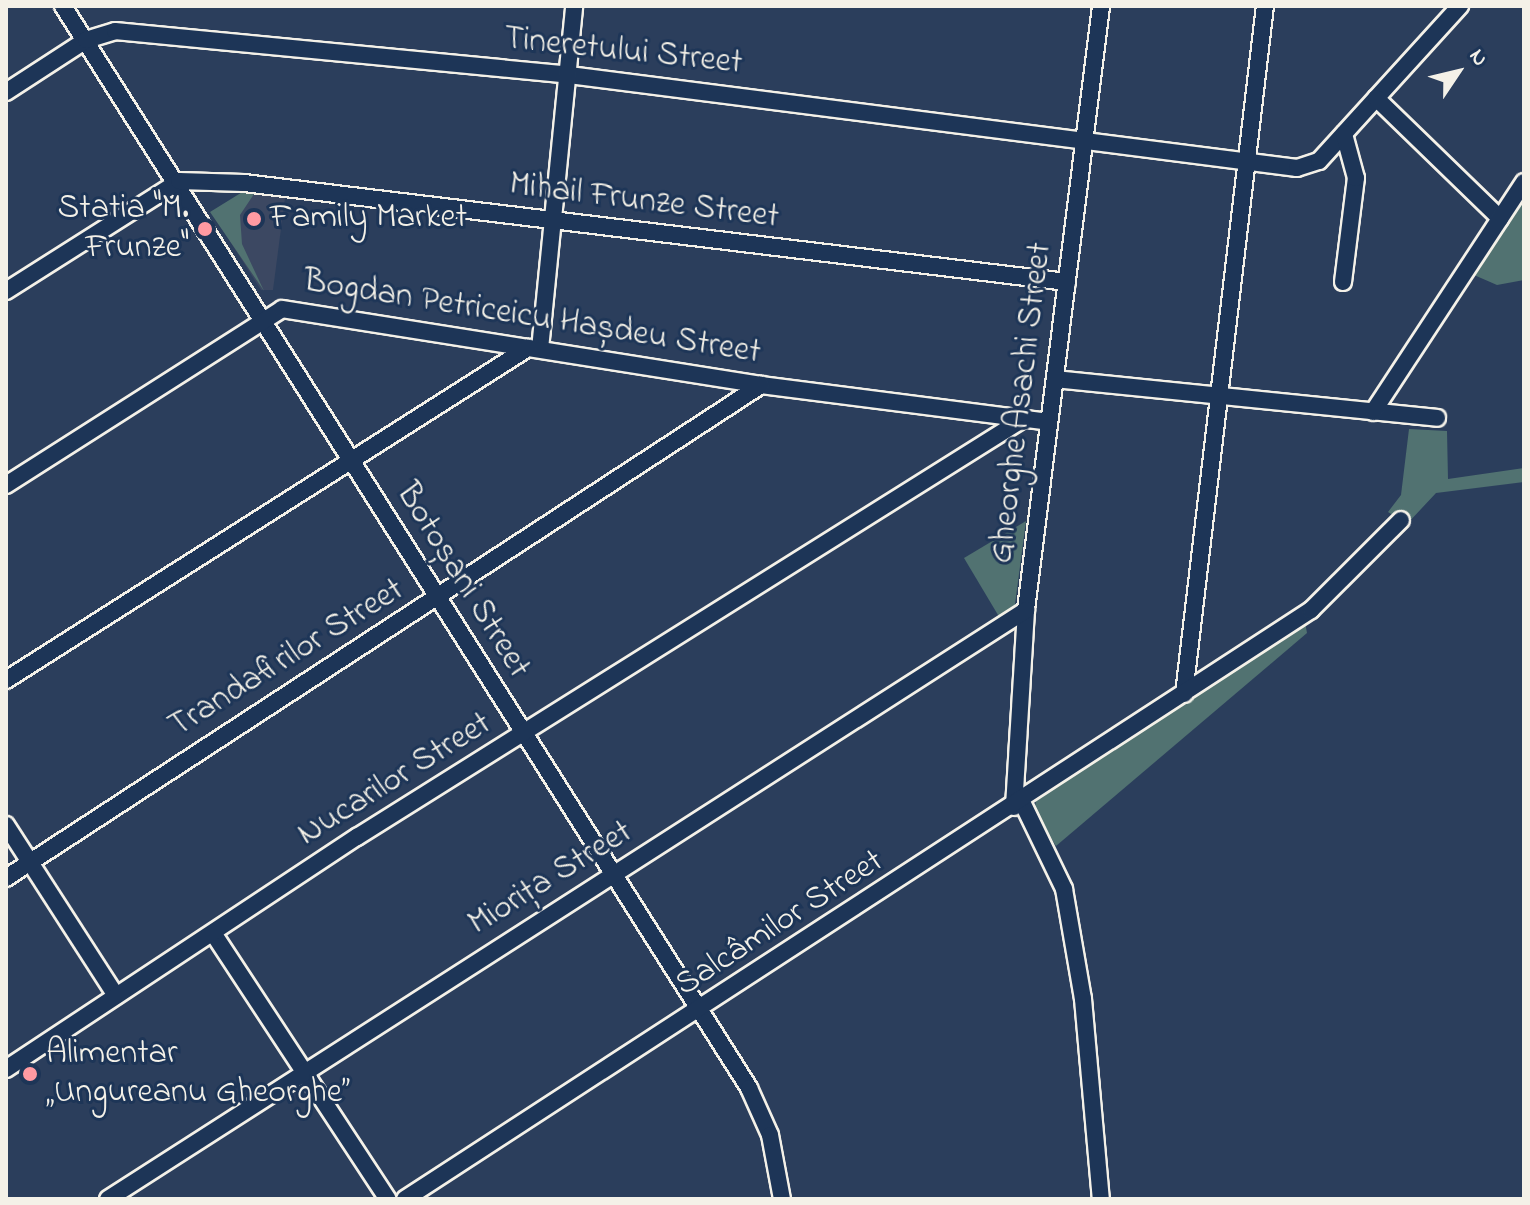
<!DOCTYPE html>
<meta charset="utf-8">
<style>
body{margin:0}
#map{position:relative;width:1530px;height:1205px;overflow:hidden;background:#2b3e5c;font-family:"Indie Flower",sans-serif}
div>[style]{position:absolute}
.built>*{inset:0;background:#3c4862}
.green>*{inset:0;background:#517271}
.roads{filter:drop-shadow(2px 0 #f4f1e8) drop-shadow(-2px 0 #f4f1e8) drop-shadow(0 2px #f4f1e8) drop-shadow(0 -2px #f4f1e8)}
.minor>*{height:16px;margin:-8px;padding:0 8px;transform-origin:8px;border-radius:8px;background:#1d3557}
.dots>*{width:22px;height:22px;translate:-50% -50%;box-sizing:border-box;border:4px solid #1d3557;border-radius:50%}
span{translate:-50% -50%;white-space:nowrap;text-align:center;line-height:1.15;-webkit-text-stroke:6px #1d3557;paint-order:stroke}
.street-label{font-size:34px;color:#f4f1e8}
.poi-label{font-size:34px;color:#f4f1e8}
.right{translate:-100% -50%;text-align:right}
.left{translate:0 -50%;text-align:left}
.frame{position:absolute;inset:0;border:8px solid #f4f1e8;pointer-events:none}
.north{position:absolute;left:1418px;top:32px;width:80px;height:80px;-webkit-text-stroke:6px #1d3557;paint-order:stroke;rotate:55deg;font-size:22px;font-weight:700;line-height:32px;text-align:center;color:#f4f1e8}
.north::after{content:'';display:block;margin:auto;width:28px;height:36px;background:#f4f1e8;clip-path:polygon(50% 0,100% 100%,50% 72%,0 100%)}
</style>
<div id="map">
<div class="built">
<i style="clip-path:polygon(245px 191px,285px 198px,273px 290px,261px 290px,212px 213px)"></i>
</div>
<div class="green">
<i style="clip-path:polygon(244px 191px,254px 194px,240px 215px,242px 244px,264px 291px,210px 212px)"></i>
<i style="clip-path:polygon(1524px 199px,1524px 280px,1497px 285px,1474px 275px)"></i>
<i style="clip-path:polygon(1409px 429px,1447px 431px,1448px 479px,1524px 468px,1524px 482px,1436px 493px,1407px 524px,1388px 512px,1401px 495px)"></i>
<i style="clip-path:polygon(1026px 521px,1014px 612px,1001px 620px,964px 558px)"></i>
<i style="clip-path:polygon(1305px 622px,1307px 633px,1056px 846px,1034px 812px,1036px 801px)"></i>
</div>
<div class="roads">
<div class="minor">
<i style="left:63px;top:6px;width:1281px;rotate:57.62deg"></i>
<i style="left:749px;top:1088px;width:51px;rotate:65.9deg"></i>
<i style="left:770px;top:1135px;width:65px;rotate:79.4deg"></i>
<i style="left:6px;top:92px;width:95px;rotate:-33deg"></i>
<i style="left:86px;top:40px;width:30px;rotate:-17deg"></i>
<i style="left:115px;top:31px;width:456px;rotate:5.5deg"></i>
<i style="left:569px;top:75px;width:734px;rotate:7.28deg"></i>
<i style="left:1297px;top:168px;width:23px;rotate:-18deg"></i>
<i style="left:1319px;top:161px;width:210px;rotate:-47.7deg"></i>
<i style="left:1376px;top:98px;width:173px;rotate:44.1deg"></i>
<i style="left:1343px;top:282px;width:105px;rotate:-82.9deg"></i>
<i style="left:1356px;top:178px;width:46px;rotate:-105.3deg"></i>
<i style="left:6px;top:291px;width:205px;rotate:-32.4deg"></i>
<i style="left:179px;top:181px;width:65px;rotate:1.8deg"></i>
<i style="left:244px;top:183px;width:829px;rotate:6.86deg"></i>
<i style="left:540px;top:349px;width:345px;rotate:-84.3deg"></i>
<i style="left:1055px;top:379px;width:384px;rotate:5.8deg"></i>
<i style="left:1373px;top:412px;width:275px;rotate:-56.7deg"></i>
<i style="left:6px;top:485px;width:327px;rotate:-32.5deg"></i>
<i style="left:282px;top:309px;width:485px;rotate:9deg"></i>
<i style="left:761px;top:385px;width:290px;rotate:7.3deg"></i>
<i style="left:6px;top:680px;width:619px;rotate:-32.46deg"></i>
<i style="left:1184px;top:694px;width:693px;rotate:-83.29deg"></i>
<i style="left:1022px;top:802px;width:97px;rotate:64.2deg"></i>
<i style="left:1064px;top:889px;width:112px;rotate:80.2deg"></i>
<i style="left:1083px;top:999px;width:201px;rotate:84.9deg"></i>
<i style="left:1014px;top:807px;width:197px;rotate:-86.5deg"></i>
<i style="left:1026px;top:610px;width:609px;rotate:-82.92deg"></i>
<i style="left:6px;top:825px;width:203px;rotate:57.2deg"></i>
<i style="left:6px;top:878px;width:902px;rotate:-33.14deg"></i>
<i style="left:213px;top:933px;width:318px;rotate:56.7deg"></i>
<i style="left:6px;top:1069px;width:421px;rotate:-33.5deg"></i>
<i style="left:357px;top:837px;width:786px;rotate:-32.11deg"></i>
<i style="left:108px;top:1199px;width:1091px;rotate:-32.68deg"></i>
<i style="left:405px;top:1199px;width:1081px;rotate:-33.03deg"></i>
<i style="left:1311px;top:610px;width:127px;rotate:-45deg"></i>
</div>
</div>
<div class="dots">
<i style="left:254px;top:219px;background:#ff9aa2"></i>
<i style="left:205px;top:229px;background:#ff9aa2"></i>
<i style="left:30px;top:1074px;background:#ff9aa2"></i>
</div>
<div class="street-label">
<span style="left:623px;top:52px;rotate:6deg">Tineretului Street</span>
<span style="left:644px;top:202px;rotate:7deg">Mihail Frunze Street</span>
<span style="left:532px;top:318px;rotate:9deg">Bogdan Petriceicu Hașdeu Street</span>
<span style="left:1022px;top:403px;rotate:-83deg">Gheorghe Asachi Street</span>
<span style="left:462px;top:581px;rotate:58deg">Botoșani Street</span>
<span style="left:287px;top:659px;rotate:-32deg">Trandafirilor Street</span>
<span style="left:395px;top:780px;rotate:-32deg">Nucarilor Street</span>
<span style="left:551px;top:879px;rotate:-32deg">Miorița Street</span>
<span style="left:780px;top:924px;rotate:-33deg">Salcâmilor Street</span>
</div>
<div class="poi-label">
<span class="right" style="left:189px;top:229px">Statia "M.<br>Frunze"</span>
<span class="left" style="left:270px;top:219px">Family Market</span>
<span class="left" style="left:46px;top:1074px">Alimentar<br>„Ungureanu Gheorghe”</span>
</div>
<div class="frame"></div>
<div class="north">N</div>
</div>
